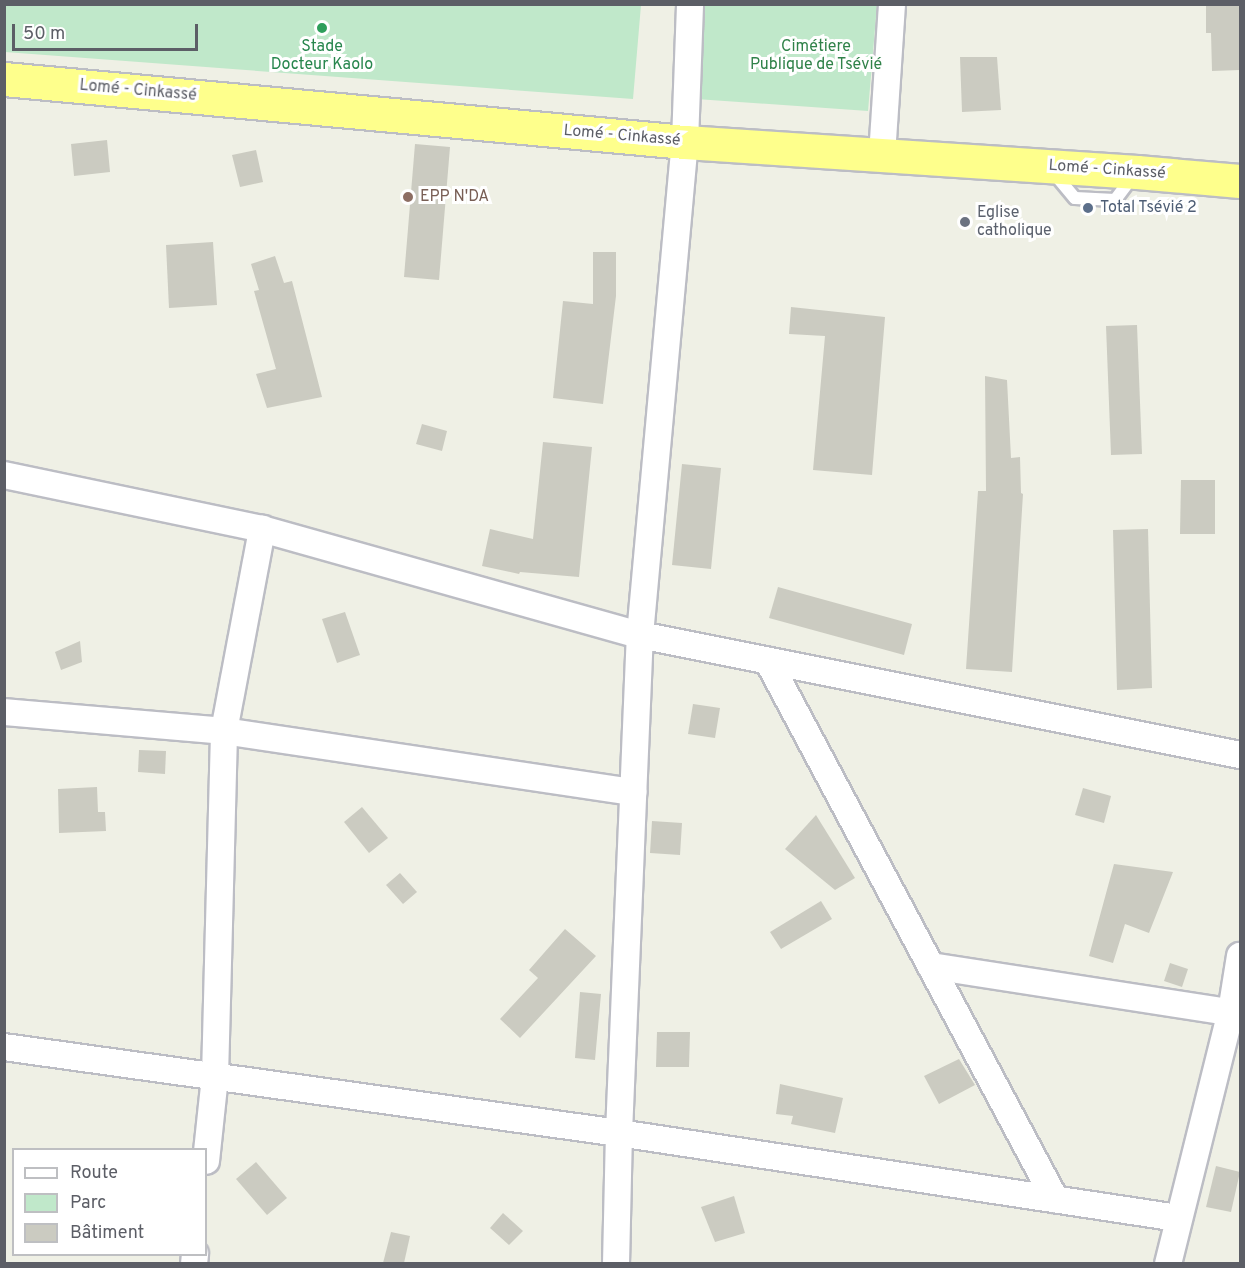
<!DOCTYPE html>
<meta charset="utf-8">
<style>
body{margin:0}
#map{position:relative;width:1245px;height:1268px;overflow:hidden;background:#eff0e5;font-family:Overpass,sans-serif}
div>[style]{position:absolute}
.green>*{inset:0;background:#c0e8ca}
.building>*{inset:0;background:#cbcbc1}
.roads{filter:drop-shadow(2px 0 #bcbdc4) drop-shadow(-2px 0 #bcbdc4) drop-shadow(0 2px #bcbdc4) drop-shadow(0 -2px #bcbdc4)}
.lane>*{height:12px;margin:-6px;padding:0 6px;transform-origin:6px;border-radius:6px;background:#fff}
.street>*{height:26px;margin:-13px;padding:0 13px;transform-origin:13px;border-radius:13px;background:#fff}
.highway>*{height:33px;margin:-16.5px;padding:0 16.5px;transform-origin:16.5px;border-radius:16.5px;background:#feff8c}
.dots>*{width:16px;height:16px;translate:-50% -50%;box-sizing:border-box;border:3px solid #fff;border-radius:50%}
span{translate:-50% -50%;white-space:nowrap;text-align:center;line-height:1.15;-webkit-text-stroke:6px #fff;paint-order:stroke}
.leisure-label{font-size:16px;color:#27864d}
.park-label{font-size:16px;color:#308249}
.street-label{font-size:16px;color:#5c5e66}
.education-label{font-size:16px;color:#785e54}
.left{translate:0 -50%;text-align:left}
.service-label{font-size:16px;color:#4e5e75}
.worship-label{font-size:16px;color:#5b616d}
.frame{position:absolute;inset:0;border:6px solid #5c5e66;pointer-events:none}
.legend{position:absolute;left:12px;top:1148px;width:195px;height:108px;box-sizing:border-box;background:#fff;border:2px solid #bebfc2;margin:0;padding:8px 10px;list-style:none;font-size:18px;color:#5c5e66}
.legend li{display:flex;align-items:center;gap:12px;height:30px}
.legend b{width:30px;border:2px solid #bebfc2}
.scale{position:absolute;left:12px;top:24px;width:186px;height:27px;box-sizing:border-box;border:3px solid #5c5e66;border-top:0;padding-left:8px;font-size:18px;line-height:21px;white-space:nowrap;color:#5c5e66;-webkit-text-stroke:4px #fff;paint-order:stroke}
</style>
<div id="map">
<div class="green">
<i style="clip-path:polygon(4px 5px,5px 4px,641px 5px,633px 99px,5px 52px)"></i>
<i style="clip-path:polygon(702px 5px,877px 5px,868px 111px,696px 99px)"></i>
</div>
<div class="building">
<i style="clip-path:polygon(1206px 4px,1240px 4px,1240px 70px,1212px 71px,1211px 33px,1206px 33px)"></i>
<i style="clip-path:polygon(960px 57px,997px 57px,1001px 110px,962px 112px)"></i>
<i style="clip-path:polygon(107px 140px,110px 172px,74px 176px,71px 144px)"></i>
<i style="clip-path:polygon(415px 144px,450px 147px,439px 280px,404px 277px)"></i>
<i style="clip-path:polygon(256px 150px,263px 182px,240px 187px,232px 155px)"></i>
<i style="clip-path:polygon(213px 242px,217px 305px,169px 308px,166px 245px)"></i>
<i style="clip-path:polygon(593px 252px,616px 252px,616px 296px,603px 404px,553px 398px,563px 301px,593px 304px)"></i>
<i style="clip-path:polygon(275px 256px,284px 283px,292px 281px,322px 397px,267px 408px,256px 374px,276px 369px,254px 291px,259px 290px,251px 264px)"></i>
<i style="clip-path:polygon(791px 307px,885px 317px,872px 475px,813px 470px,825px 336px,789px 334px)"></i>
<i style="clip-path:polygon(1137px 325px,1142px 454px,1111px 455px,1106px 326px)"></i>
<i style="clip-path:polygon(985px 376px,1007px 380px,1011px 458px,1020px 457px,1021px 493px,1023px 494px,1012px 672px,966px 669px,978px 491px,986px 491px)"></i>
<i style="clip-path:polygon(422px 424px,447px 431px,442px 451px,416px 444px)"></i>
<i style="clip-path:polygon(543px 442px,592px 447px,579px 577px,520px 572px,519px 574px,482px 566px,490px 529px,533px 539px)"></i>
<i style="clip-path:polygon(682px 464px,721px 468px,711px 569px,672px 565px)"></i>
<i style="clip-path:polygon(1181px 480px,1215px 480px,1215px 534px,1180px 534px)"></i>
<i style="clip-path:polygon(1148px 529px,1152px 688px,1117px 690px,1113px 530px)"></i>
<i style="clip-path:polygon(778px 587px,912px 624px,904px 655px,769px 618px)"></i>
<i style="clip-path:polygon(345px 612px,360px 655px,337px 663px,322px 619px)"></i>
<i style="clip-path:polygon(80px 641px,82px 662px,61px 670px,55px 652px)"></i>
<i style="clip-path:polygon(693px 704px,720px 708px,715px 738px,688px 734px)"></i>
<i style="clip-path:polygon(139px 750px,166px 751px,165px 774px,138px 772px)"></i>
<i style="clip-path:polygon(97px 787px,98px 812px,105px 812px,106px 831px,59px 833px,58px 789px)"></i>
<i style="clip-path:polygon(1083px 788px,1111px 796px,1104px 823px,1075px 815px)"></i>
<i style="clip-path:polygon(362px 807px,388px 838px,369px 853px,344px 822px)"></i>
<i style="clip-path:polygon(816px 815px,855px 878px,835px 890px,785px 849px)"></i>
<i style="clip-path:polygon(652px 821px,682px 823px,680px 855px,650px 853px)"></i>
<i style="clip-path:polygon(1114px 864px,1173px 872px,1149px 933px,1125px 924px,1113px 963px,1089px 956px)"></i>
<i style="clip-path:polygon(400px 873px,417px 892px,403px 904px,386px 885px)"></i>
<i style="clip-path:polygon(821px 901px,832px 919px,781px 949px,770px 932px)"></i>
<i style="clip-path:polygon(565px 929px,596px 956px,520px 1038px,500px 1019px,538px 978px,529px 970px)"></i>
<i style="clip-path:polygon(1170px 963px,1188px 969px,1182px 987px,1164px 981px)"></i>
<i style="clip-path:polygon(580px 992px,601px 994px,595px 1060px,575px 1058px)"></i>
<i style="clip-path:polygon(657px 1032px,690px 1032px,689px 1067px,656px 1067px)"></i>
<i style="clip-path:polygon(959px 1059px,975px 1085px,939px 1104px,924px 1076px)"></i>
<i style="clip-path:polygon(780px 1084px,843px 1098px,835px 1133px,791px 1124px,793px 1116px,776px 1114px)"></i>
<i style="clip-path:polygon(256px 1162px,287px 1198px,267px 1215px,236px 1179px)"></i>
<i style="clip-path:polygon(1216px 1166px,1240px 1172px,1231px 1212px,1206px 1207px)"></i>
<i style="clip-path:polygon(734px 1196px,745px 1233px,715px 1242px,701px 1207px)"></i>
<i style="clip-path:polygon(503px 1213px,523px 1231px,509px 1245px,490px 1228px)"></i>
<i style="clip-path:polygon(391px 1232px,410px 1236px,404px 1263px,383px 1263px)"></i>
</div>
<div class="roads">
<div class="lane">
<i style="left:1053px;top:172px;width:34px;rotate:50deg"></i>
<i style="left:1075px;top:198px;width:40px;rotate:2.9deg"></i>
<i style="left:1115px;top:200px;width:31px;rotate:-53deg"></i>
</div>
<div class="street">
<i style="left:882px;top:155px;width:151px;rotate:-86.2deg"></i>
<i style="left:4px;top:475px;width:264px;rotate:11.8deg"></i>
<i style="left:262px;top:529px;width:393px;rotate:15.7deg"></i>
<i style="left:640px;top:635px;width:612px;rotate:11.31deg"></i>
<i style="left:768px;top:661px;width:610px;rotate:61.92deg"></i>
<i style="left:4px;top:712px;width:221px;rotate:4.9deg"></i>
<i style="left:224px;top:731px;width:414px;rotate:8.5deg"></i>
<i style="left:931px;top:966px;width:313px;rotate:8.8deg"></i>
<i style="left:4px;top:1047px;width:621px;rotate:7.96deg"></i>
<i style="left:619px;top:1133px;width:565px;rotate:8.65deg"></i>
<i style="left:206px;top:1161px;width:84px;rotate:-83.9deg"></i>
<i style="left:215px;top:1077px;width:346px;rotate:-88.5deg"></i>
<i style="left:224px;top:731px;width:206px;rotate:-79.3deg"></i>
<i style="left:194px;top:1264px;width:10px;rotate:-84deg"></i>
<i style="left:616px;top:1264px;width:131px;rotate:-88.7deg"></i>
<i style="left:619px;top:1133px;width:498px;rotate:-87.6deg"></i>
<i style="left:640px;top:635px;width:495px;rotate:-84.8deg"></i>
<i style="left:685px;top:142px;width:138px;rotate:-87.9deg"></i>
<i style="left:1168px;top:1264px;width:260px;rotate:-76deg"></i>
<i style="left:1231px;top:1012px;width:57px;rotate:-80.9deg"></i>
</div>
<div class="highway">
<i style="left:4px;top:79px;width:684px;rotate:5.29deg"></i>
<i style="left:685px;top:142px;width:453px;rotate:3.8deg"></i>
<i style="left:1137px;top:172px;width:103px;rotate:5deg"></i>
</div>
</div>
<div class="dots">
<i style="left:322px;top:28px;background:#2e9e5b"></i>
<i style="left:408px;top:197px;background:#8d6e63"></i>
<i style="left:1088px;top:208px;background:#5c6f8a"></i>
<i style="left:965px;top:222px;background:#6b7280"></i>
</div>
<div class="leisure-label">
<span style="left:322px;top:56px">Stade<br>Docteur Kaolo</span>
</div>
<div class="park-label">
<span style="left:816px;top:56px">Cimétiere<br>Publique de Tsévié</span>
</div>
<div class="street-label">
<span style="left:138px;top:91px;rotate:5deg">Lomé - Cinkassé</span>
<span style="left:622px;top:136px;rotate:5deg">Lomé - Cinkassé</span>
<span style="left:1107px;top:170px;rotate:4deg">Lomé - Cinkassé</span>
</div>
<div class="education-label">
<span class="left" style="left:420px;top:197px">EPP N'DA</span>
</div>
<div class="service-label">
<span class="left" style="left:1100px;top:208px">Total Tsévié 2</span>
</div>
<div class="worship-label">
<span class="left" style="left:977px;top:222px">Eglise<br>catholique</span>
</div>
<div class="frame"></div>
<ul class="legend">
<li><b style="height:8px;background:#fff"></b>Route</li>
<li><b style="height:16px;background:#c0e8ca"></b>Parc</li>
<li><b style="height:16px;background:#cbcbc1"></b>Bâtiment</li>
</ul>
<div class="scale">50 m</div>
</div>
